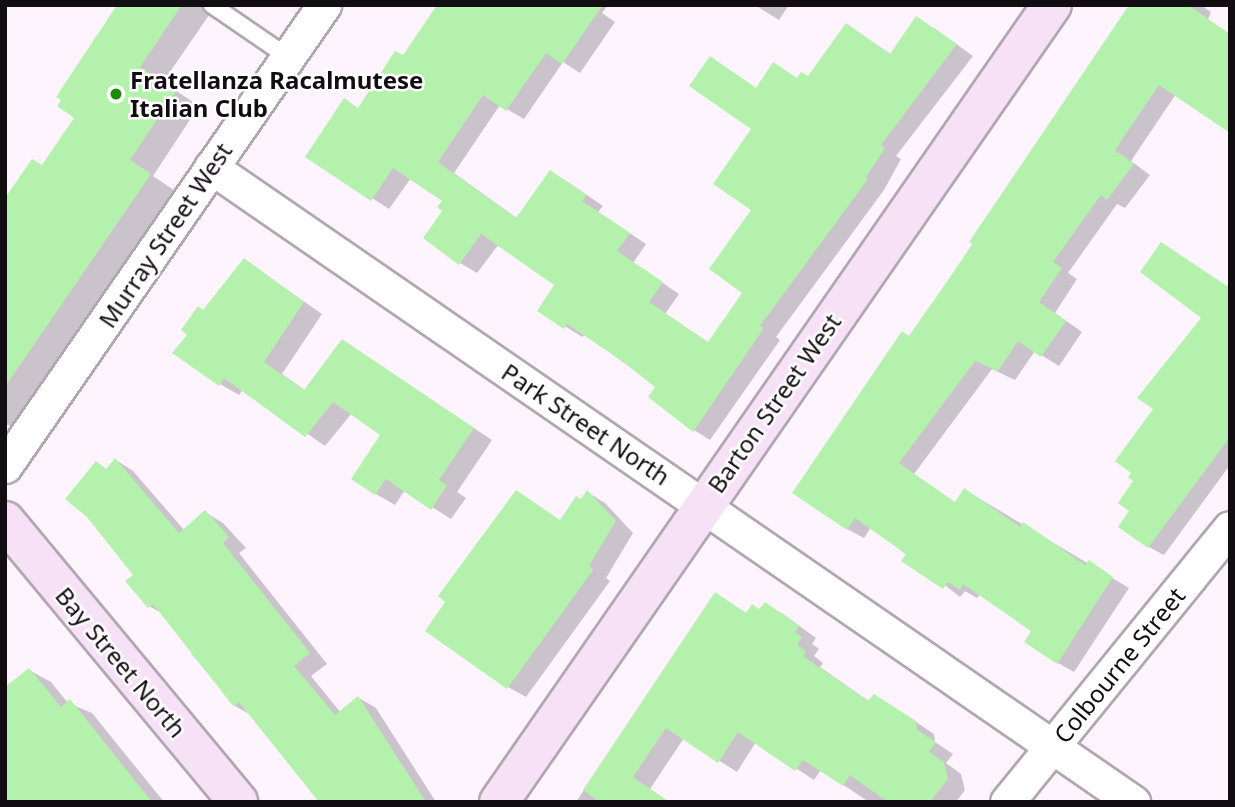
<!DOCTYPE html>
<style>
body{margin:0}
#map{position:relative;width:1235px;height:807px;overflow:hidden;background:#fef4fe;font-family:"Noto Sans",sans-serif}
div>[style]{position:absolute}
.shadow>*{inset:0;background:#0003}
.building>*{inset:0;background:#b4f1ac}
.roads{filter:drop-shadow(2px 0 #b0a7b0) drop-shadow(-2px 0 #b0a7b0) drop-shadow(0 2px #b0a7b0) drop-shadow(0 -2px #b0a7b0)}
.lane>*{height:16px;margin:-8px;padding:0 8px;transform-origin:8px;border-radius:8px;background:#fff}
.street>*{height:33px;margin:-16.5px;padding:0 16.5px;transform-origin:16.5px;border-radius:16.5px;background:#fff}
.secondary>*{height:38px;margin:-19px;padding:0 19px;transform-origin:19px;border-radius:19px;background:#f6e1f7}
.dots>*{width:19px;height:19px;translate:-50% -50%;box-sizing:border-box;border:4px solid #fff;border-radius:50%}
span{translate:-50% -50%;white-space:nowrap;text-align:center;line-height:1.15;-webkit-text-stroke:5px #fff;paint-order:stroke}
.poi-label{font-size:24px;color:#110d11;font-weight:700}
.left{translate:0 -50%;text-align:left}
.street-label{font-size:24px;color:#110d11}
.frame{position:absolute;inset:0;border:7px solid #110d11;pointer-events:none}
</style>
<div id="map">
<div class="shadow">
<i style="clip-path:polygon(112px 5px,216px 5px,163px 82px,199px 106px,153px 176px,174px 190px,11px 427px,5px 423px,5px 243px,43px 167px,77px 117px,117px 8px)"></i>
<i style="clip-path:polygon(439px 5px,608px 5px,602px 13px,615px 22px,580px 73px,563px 62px,524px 119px,500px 105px,454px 173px,518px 219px,550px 172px,568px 182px,603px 206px,598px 212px,646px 244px,633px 263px,679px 294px,665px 314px,709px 343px,745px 293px,753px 209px,753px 129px,711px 58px,757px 89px,809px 78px,847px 25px,892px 55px,934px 28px,973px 56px,896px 156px,901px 159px,884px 190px,776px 337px,780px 340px,710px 440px,694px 430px,657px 387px,585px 334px,582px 337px,540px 310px,557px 284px,499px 244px,477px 273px,460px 263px,444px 200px,411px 178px,389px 209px,307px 156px,359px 109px,403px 57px)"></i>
<i style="clip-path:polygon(755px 5px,789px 5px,779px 20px)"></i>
<i style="clip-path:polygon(1131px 5px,1201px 5px,1211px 12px,1176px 94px,1131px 161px,1150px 175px,1125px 208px,1117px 204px,1068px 273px,1077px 279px,1055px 313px,1082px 332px,1059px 366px,1035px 351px,1015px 380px,992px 369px,914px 474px,956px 503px,965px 490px,1129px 588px,1074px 672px,1058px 663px,1034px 631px,980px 594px,977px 598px,965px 591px,960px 597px,871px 527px,864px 538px,847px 529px,910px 338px)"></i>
<i style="clip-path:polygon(1162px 244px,1230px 289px,1230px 465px,1164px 555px,1149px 547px,1131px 510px,1136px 481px,1155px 408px,1204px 318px)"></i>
<i style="clip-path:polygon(244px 260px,322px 314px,282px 374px,306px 391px,342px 341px,492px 440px,457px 492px,466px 498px,451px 519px,405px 490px,395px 505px,376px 494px,382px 434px,352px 413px,325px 446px,243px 389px,239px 395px,220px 384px,204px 312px)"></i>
<i style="clip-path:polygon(116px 460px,133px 471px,185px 531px,205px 512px,223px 523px,246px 548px,239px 553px,327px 664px,311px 676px,341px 713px,359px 698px,376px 708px,436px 802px,319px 802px,251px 715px,235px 706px,191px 653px,195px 650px,165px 615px,149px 606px,96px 463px,108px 470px)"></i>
<i style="clip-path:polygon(587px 492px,605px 503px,633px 533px,606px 578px,610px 581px,526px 697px,508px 687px)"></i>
<i style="clip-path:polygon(716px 594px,746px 613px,760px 611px,765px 604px,783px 614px,816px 638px,812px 644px,819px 649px,814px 656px,823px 663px,820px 667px,870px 702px,892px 706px,934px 734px,935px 742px,953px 754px,946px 763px,961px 774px,965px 790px,956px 802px,869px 802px,821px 770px,814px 780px,756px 742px,737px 772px,684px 738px,650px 789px,669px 802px,576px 802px)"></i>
<i style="clip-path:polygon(29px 670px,51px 682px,68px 703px,92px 713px,164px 802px,42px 802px)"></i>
</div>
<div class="building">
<i style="clip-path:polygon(117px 5px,182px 5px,140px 67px,176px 91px,130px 160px,151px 174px,5px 387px,5px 198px,32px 159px,42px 165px,74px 118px,57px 106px,61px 100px,56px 97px)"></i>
<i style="clip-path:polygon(437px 5px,603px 5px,562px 64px,546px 53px,506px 111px,483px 95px,438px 162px,516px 218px,550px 170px,587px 195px,582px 201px,630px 233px,617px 251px,663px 282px,649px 302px,708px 342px,742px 293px,709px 269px,751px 210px,713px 184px,751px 129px,689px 86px,710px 56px,756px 88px,773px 62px,797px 78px,801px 72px,808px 76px,846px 23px,890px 54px,916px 16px,957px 44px,881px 145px,885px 148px,866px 177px,868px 179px,760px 326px,764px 328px,693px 432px,648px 397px,655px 387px,622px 361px,567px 324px,564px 329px,537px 311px,554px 285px,481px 234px,459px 265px,423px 238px,442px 211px,437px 207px,442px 201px,393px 168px,371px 201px,305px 157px,344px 98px,358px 108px,395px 51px,403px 55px)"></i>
<i style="clip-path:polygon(1129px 5px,1188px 5px,1230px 34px,1230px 133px,1159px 85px,1115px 150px,1134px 164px,1107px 200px,1101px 195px,1053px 262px,1062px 268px,1039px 302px,1066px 321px,1041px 357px,1018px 341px,998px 371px,975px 361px,899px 463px,955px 502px,964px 488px,1020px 527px,1023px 522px,1085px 565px,1089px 560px,1113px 577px,1057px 664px,1024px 642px,1031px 631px,963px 584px,960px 590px,948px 582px,943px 589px,901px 561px,906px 554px,855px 518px,847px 530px,792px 493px,902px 331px,909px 336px,973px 244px,969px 242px)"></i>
<i style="clip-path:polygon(1161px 242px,1227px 286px,1230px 282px,1230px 437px,1148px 548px,1118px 527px,1129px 511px,1118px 503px,1133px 481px,1128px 477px,1131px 473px,1115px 461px,1153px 409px,1137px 398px,1201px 318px,1140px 272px)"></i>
<i style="clip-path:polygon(244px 258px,304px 302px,264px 362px,304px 390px,342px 339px,474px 428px,439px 480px,447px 485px,431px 510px,386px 479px,375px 495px,351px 479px,380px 435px,333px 402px,305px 437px,224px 378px,219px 386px,172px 353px,187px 335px,181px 330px,198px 306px,203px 310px)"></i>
<i style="clip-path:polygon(115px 458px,179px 533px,205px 510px,229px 537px,223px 543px,310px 653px,294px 666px,335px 715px,358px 696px,426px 802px,319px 802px,239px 702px,234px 707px,153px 604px,148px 608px,125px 581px,133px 575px,87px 517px,65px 499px,96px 461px,106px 469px)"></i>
<i style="clip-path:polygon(516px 490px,560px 520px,576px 496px,581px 499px,587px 490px,616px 521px,589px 566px,593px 570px,507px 689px,425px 631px,445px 602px,438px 596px)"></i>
<i style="clip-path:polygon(715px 592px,746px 613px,752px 604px,759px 609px,765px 602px,799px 626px,795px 632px,802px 637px,797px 645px,806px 651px,803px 656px,868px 701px,874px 694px,916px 721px,917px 730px,936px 742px,929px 752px,944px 762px,948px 779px,930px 802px,888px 802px,850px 775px,843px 786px,803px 760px,795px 771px,738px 732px,718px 763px,666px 728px,633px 777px,669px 802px,599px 802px,583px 790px)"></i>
<i style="clip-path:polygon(29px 668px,61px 707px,70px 699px,152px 802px,5px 802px,5px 687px)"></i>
</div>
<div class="roads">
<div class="lane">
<i style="left:212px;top:5px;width:92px;rotate:34.4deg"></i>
</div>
<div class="street">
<i style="left:211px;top:167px;width:1120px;rotate:34.56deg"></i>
<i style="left:5px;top:466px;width:561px;rotate:-55.32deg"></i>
<i style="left:1007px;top:802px;width:353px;rotate:-50.9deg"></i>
</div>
<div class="secondary">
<i style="left:5px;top:521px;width:365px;rotate:50.3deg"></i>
<i style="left:499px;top:802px;width:970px;rotate:-55.25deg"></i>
</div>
</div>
<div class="dots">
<i style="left:116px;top:94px;background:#1b8a0a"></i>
</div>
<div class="poi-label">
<span class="left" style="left:130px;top:94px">Fratellanza Racalmutese<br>Italian Club</span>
</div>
<div class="street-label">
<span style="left:165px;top:235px;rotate:-56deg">Murray Street West</span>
<span style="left:774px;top:403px;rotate:-55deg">Barton Street West</span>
<span style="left:586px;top:424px;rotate:34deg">Park Street North</span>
<span style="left:121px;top:662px;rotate:50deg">Bay Street North</span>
<span style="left:1119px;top:665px;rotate:-51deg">Colbourne Street</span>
</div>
<div class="frame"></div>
</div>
